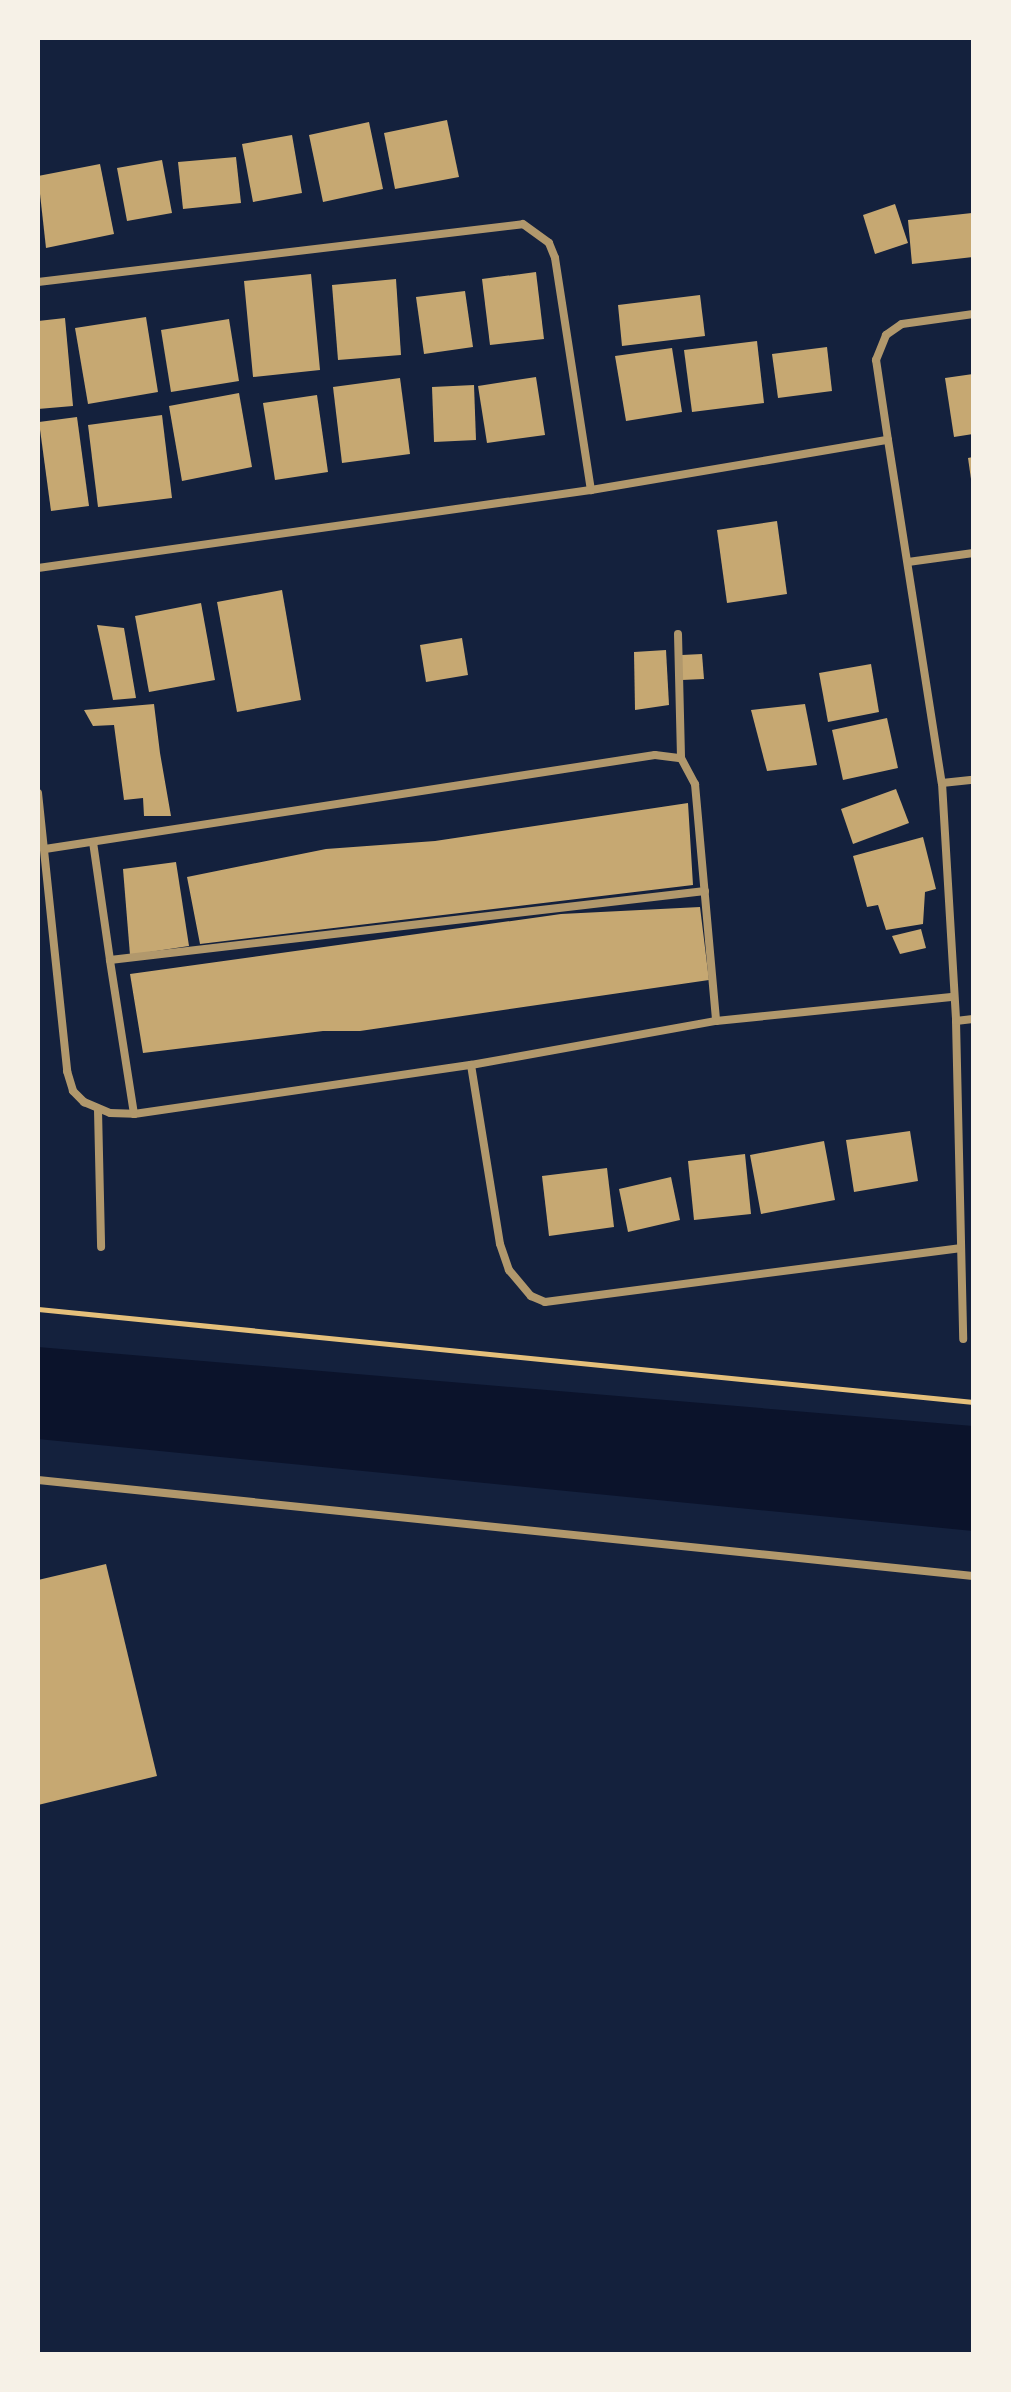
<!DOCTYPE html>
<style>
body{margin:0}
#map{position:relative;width:1011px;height:2392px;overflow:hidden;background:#14213d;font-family:Lora,serif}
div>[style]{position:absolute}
.water>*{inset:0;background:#0b132b}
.building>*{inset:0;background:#c6a872}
.path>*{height:5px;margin:-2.5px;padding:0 2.5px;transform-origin:2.5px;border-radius:2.5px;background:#e5c07b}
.minor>*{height:8px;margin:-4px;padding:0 4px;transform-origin:4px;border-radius:4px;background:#b1986c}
span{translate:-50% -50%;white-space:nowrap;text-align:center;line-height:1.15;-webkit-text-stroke:8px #f6f1e7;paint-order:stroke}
.frame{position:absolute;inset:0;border:40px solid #f6f1e7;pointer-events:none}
</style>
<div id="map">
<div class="water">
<i style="clip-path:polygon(38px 1347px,973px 1426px,973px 1531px,38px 1439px)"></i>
</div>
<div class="building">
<i style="clip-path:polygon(447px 120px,459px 177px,395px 189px,384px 133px)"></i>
<i style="clip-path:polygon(369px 122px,383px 189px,323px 202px,309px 135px)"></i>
<i style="clip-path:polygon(292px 135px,302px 193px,253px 202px,242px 144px)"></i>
<i style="clip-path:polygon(236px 157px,241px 203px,183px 209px,178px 162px)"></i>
<i style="clip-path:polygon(162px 160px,172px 213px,127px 221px,117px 168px)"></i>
<i style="clip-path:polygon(100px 164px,114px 234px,46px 248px,38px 176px)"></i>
<i style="clip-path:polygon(895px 204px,908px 243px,875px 254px,863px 215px)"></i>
<i style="clip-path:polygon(972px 213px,973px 257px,912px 264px,908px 220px)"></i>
<i style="clip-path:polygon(536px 272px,544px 339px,490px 345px,482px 279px)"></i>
<i style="clip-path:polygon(311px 274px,320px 370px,253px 377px,244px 281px)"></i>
<i style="clip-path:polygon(396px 279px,401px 355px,338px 360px,332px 285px)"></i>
<i style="clip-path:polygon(465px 291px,473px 347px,424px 354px,416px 297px)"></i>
<i style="clip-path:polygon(700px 295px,705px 336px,622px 346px,618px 305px)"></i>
<i style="clip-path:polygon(146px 317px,158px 392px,88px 404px,75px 328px)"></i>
<i style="clip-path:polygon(65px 318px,73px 406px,38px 409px,38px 321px)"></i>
<i style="clip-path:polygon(229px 319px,239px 381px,171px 392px,161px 330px)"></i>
<i style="clip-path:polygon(757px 341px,764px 403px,692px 412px,684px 350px)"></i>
<i style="clip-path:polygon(827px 347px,832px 391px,778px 398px,772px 354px)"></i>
<i style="clip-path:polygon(672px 348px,682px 412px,626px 421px,615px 356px)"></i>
<i style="clip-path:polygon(973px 374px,973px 434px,954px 437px,945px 378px)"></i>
<i style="clip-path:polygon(536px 377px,545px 435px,487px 443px,478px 386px)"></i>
<i style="clip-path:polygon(400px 378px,410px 454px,342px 463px,333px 387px)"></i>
<i style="clip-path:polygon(474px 385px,476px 440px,434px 442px,432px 387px)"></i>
<i style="clip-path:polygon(239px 393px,252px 467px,182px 481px,169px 406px)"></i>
<i style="clip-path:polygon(317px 395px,328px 472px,275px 480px,263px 403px)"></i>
<i style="clip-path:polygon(162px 415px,172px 498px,98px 507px,88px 425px)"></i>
<i style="clip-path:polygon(77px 417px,89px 506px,51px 511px,39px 422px)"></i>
<i style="clip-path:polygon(973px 457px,973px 479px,971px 479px,968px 458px)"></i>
<i style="clip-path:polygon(777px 521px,787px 594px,727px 603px,717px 530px)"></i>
<i style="clip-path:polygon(282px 590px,301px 700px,237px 712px,217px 602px)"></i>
<i style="clip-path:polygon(201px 603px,215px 680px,149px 692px,135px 616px)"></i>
<i style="clip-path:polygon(97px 625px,124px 628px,136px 698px,113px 700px)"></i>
<i style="clip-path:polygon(462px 638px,468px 675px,426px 682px,420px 645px)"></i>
<i style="clip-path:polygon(666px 650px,669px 705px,635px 710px,634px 652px)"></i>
<i style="clip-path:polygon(702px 654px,704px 679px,682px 680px,682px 655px)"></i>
<i style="clip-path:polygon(871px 664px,879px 712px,828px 722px,819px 673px)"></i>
<i style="clip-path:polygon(154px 704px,160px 753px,171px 816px,144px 816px,143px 798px,124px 800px,114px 725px,93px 726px,84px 710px)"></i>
<i style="clip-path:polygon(805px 704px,817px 765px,767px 771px,751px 710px)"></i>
<i style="clip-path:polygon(887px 718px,898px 768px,843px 780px,832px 730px)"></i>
<i style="clip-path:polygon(896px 789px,909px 823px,853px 844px,841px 809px)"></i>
<i style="clip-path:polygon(688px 803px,693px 885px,200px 944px,187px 877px,326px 849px,435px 841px)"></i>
<i style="clip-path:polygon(923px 837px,936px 889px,925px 892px,923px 924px,886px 930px,878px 905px,867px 907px,853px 856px)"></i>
<i style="clip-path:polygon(176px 862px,189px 946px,130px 955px,123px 869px)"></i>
<i style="clip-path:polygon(700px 907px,709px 980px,360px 1031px,323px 1031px,143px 1053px,130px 974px,561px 914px)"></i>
<i style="clip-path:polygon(921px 929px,926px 948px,900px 954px,892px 936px)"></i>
<i style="clip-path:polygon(910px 1131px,918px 1181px,854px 1192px,846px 1140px)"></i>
<i style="clip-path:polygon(824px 1141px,835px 1200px,761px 1214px,750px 1155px)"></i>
<i style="clip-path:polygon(745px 1154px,751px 1214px,694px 1220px,688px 1161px)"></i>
<i style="clip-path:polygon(607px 1168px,614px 1227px,549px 1236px,542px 1176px)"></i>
<i style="clip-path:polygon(671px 1177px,680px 1220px,628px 1232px,619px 1189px)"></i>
<i style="clip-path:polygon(106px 1564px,157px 1776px,38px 1805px,38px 1580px)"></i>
</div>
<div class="path">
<i style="left:38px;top:1309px;width:940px;rotate:5.68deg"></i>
</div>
<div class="minor">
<i style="left:38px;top:282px;width:488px;rotate:-6.8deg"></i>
<i style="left:523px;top:224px;width:32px;rotate:36deg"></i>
<i style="left:549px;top:243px;width:16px;rotate:68deg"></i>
<i style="left:555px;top:258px;width:235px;rotate:81.2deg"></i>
<i style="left:888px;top:440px;width:81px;rotate:-98.5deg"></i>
<i style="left:876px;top:360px;width:27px;rotate:-68deg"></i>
<i style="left:886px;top:335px;width:19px;rotate:-35deg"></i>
<i style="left:902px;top:324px;width:72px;rotate:-8deg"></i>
<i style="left:908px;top:562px;width:66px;rotate:-7.9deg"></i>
<i style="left:38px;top:568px;width:558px;rotate:-8.03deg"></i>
<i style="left:591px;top:490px;width:301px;rotate:-9.6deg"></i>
<i style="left:888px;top:440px;width:347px;rotate:81.1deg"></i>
<i style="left:942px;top:783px;width:238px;rotate:86.6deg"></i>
<i style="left:956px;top:1021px;width:318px;rotate:88.7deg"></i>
<i style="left:678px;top:634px;width:124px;rotate:88.6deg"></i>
<i style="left:681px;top:758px;width:30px;rotate:62deg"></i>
<i style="left:695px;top:784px;width:238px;rotate:84.9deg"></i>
<i style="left:942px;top:783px;width:31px;rotate:-6deg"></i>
<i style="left:38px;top:793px;width:280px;rotate:84deg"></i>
<i style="left:67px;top:1071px;width:21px;rotate:73deg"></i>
<i style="left:73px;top:1091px;width:16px;rotate:45deg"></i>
<i style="left:84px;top:1102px;width:28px;rotate:23deg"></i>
<i style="left:110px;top:1113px;width:24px;rotate:2deg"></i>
<i style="left:134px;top:1114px;width:341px;rotate:-8.3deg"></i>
<i style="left:471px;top:1065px;width:249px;rotate:-10.2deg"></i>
<i style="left:716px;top:1021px;width:239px;rotate:-5.8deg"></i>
<i style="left:93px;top:842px;width:119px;rotate:81.8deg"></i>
<i style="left:45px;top:849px;width:617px;rotate:-8.76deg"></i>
<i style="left:655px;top:755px;width:26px;rotate:7deg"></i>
<i style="left:956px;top:1021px;width:17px;rotate:-7deg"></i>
<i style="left:471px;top:1065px;width:181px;rotate:80.8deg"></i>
<i style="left:500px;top:1244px;width:28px;rotate:71deg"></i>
<i style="left:509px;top:1270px;width:34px;rotate:50deg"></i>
<i style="left:531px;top:1296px;width:15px;rotate:23deg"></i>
<i style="left:545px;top:1302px;width:418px;rotate:-7.4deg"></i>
<i style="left:98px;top:1110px;width:137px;rotate:88.7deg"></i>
<i style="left:134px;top:1114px;width:156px;rotate:-98.9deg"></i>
<i style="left:110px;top:960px;width:599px;rotate:-6.61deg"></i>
<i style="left:38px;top:1480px;width:940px;rotate:5.86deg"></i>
</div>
<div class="frame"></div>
</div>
